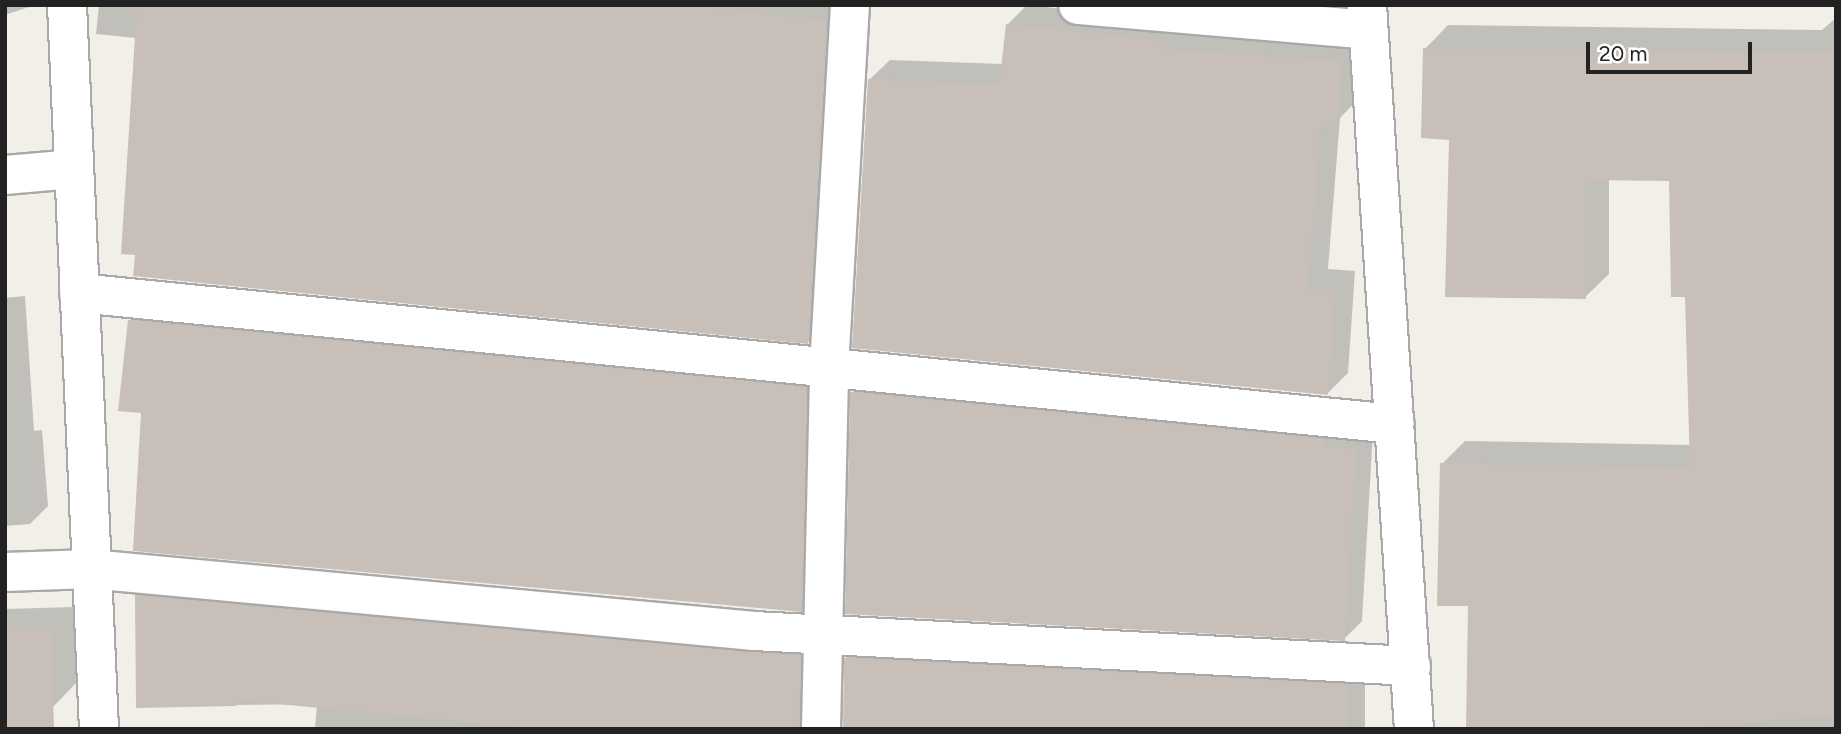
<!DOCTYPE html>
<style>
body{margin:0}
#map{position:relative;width:1841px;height:734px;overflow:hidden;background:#f2efe9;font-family:Figtree,sans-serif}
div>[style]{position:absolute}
.shadow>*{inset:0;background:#0003}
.building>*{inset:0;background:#c7bfb8}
.roads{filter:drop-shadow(2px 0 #a9a9a9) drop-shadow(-2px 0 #a9a9a9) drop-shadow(0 2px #a9a9a9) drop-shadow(0 -2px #a9a9a9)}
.street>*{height:38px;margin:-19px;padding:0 19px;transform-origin:19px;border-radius:19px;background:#fff}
span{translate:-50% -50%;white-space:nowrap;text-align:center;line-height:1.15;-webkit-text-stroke:6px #fff;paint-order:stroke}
.frame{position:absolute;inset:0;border:7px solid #222;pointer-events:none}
.scale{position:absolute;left:1586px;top:42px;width:166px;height:32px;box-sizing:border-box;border:4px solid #222;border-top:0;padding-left:9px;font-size:21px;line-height:24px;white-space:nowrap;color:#222;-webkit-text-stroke:5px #fff;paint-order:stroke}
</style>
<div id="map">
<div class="shadow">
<i style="clip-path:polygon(5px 5px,35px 5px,5px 15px)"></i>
<i style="clip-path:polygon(99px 5px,847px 5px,828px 321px,808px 342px,136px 38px,96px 34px)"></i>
<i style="clip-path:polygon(1027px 5px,1362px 41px,1358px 99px,1340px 118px,1328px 269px,1355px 271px,1348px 373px,1327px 394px,869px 80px,890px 60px,1003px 64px,1007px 25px)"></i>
<i style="clip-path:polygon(1836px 18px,1836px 729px,1468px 729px,1470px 605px,1442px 464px,1465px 441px,1691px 445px,1687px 295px,1670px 179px,1609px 178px,1609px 274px,1585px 297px,1450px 139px,1425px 49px,1448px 25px,1822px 30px)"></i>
<i style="clip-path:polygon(25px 296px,34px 431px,42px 430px,48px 506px,30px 524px,5px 526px,5px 298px)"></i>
<i style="clip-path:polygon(149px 302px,825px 369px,820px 591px,801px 610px,143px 411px,130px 321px)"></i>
<i style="clip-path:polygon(870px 375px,1373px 431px,1362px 621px,1344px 639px,852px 393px)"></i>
<i style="clip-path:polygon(156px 577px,819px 637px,832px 729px,315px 729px,317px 704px,138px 706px,137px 596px)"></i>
<i style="clip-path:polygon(74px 607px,76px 683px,53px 707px,5px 707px,5px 609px)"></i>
<i style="clip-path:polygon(865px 640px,1365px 666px,1365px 729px,845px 729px,846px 658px)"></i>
</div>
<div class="building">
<i style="clip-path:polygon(137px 5px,691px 5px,827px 21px,808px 344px,133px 276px,135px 255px,121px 254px)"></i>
<i style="clip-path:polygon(1006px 24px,1163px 41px,1162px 49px,1342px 61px,1338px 122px,1321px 121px,1308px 289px,1335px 291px,1328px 395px,852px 348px,868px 79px,999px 85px)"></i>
<i style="clip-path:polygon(1423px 48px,1836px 53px,1836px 715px,1677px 729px,1466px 729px,1468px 606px,1437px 606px,1440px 463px,1690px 468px,1685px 297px,1671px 297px,1669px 181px,1586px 180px,1586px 299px,1445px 297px,1449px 140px,1421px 138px)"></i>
<i style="clip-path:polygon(128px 320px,807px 387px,802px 612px,133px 551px,141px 413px,118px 411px)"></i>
<i style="clip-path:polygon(850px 392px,1325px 439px,1324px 446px,1356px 449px,1345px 641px,845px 614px)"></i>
<i style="clip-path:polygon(135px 595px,801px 655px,799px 729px,542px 729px,236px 700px,236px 706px,136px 708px)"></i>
<i style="clip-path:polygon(51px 630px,54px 729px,5px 729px,5px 631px)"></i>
<i style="clip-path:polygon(844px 658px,1347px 684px,1347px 729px,843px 729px)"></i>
</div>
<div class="roads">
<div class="street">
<i style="left:67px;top:5px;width:725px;rotate:87.47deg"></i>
<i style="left:1078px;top:5px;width:290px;rotate:4.9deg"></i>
<i style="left:1367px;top:5px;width:726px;rotate:86.29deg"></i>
<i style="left:5px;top:175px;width:69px;rotate:-5deg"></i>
<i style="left:79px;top:293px;width:1322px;rotate:5.69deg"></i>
<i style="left:5px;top:572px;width:85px;rotate:-2deg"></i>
<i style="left:90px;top:569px;width:667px;rotate:5.33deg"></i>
<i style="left:754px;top:631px;width:658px;rotate:3.05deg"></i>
<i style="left:821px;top:729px;width:361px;rotate:-88.7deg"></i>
<i style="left:829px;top:368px;width:364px;rotate:-86.7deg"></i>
</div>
</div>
<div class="frame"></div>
<div class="scale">20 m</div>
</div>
